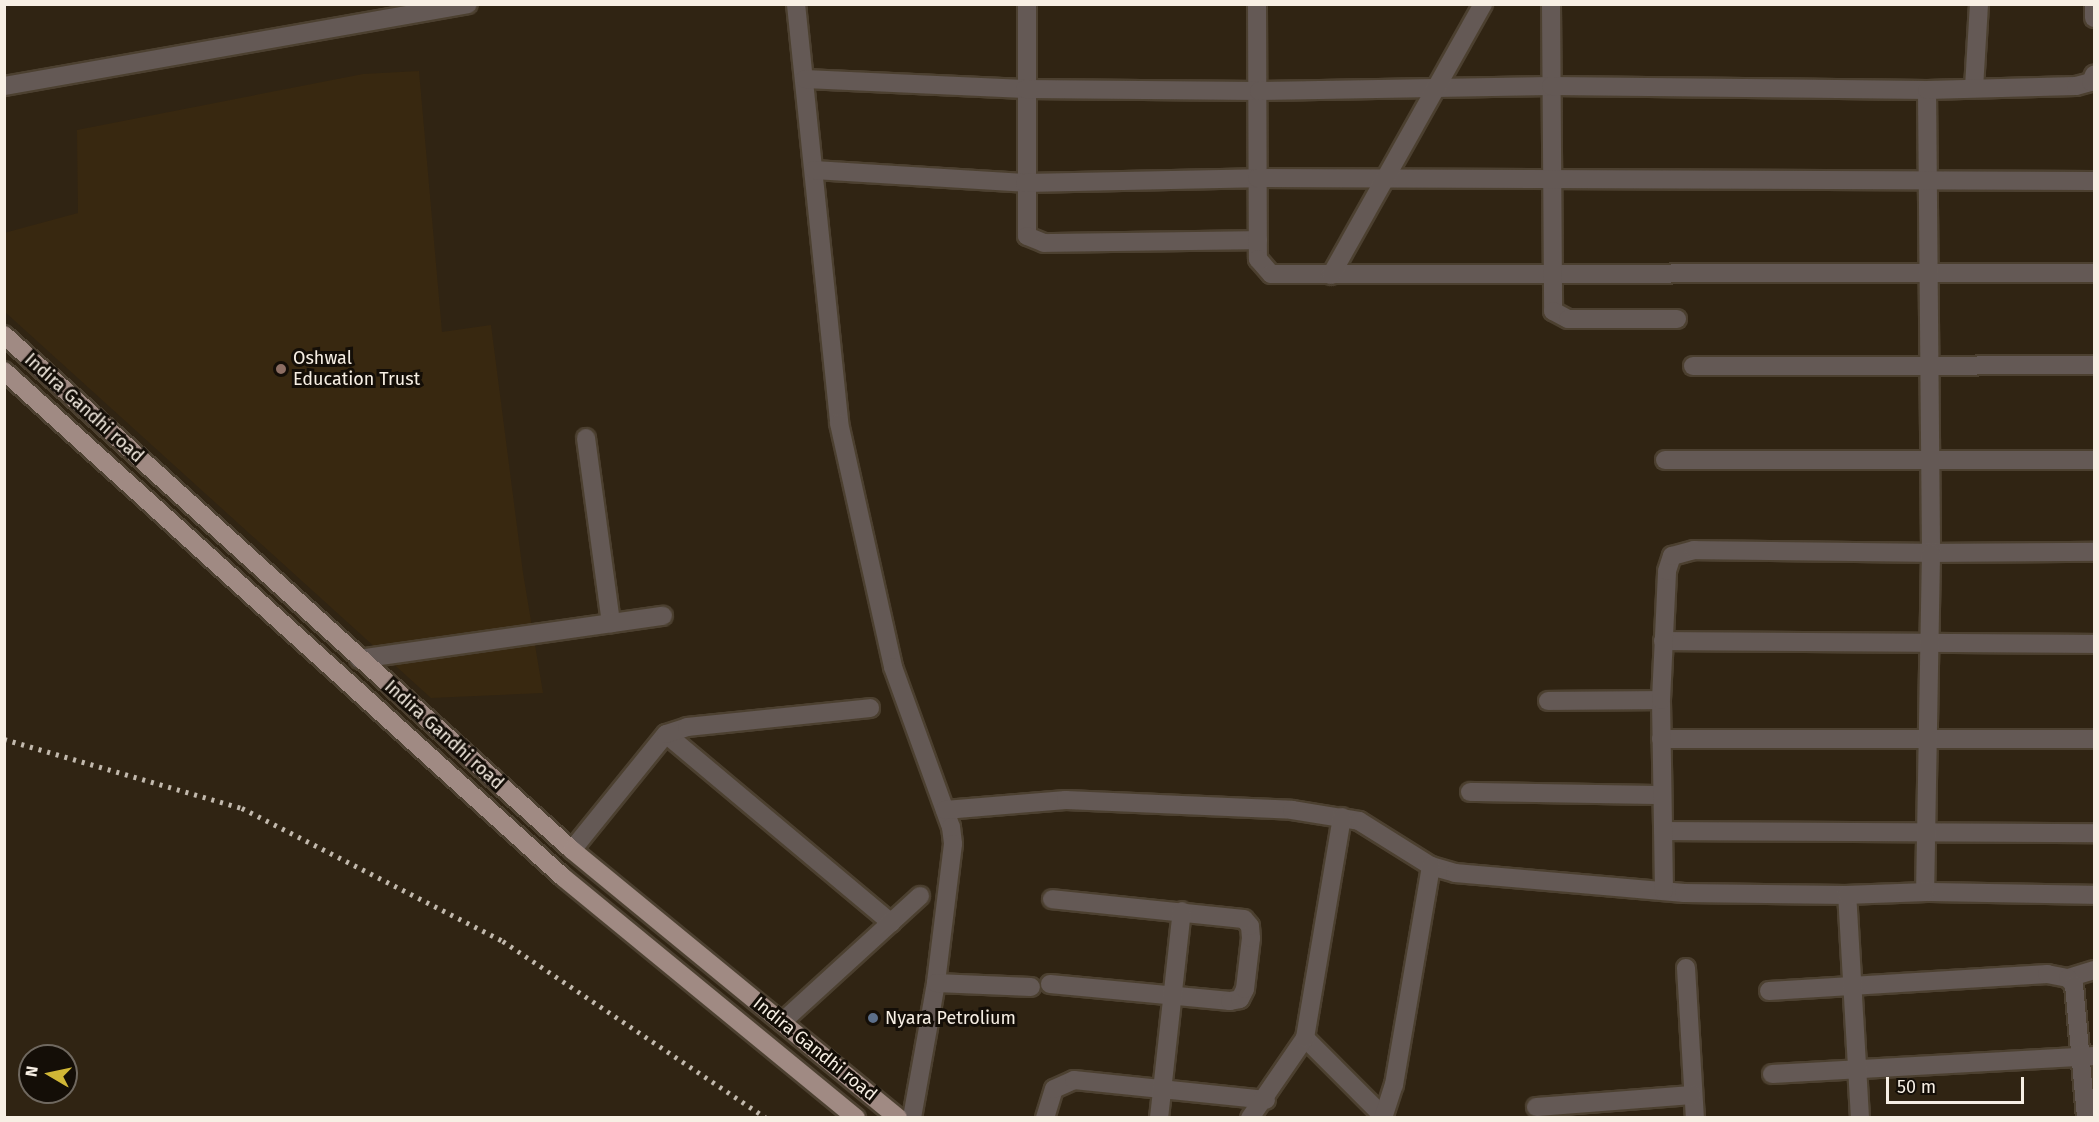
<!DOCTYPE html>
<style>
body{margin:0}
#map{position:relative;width:2099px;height:1122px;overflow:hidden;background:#302413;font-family:"Fira Sans",sans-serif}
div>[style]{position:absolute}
.built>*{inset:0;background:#382810}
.roads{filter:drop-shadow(2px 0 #4c4030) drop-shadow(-2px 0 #4c4030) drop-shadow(0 2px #4c4030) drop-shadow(0 -2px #4c4030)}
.minor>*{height:18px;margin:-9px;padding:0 9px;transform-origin:9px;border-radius:9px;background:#645955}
.major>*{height:18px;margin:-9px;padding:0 9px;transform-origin:9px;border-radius:9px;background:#a08a83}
.rail>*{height:4.5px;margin-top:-2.25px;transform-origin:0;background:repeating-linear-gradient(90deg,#c3baae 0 3px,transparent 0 9px)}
.dots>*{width:16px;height:16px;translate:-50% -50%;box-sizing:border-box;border:3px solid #140e07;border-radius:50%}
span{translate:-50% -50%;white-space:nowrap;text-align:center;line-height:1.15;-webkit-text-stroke:6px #140e07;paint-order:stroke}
.poi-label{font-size:18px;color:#f7efe4}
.left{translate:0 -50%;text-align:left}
.street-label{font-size:18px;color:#f7efe4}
.frame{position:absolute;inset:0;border:6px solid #f7efe4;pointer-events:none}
.north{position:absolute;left:18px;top:1044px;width:60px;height:60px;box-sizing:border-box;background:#140e07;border:2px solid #6f685f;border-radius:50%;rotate:279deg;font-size:16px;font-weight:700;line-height:24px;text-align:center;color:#f7efe4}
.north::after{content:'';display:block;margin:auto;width:21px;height:27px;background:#d1b736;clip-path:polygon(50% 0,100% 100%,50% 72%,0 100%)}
.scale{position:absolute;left:1886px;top:1077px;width:138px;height:27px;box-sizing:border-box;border:3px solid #f7efe4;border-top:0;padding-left:8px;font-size:18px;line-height:21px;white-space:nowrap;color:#f7efe4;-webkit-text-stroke:4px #140e07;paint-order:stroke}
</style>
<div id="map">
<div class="built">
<i style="clip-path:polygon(419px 71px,442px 332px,491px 325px,523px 573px,543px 693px,431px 698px,5px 312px,4px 233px,78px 213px,77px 130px,363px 74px)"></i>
</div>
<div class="roads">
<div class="minor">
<i style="left:796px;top:4px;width:421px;rotate:84.1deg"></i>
<i style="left:839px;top:423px;width:250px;rotate:77.5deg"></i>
<i style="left:893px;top:667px;width:170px;rotate:70.1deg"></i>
<i style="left:951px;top:827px;width:17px;rotate:83deg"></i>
<i style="left:953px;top:844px;width:140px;rotate:97deg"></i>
<i style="left:936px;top:983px;width:137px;rotate:100.1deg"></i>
<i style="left:1027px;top:4px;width:232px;rotate:90deg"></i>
<i style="left:1027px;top:236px;width:18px;rotate:22deg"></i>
<i style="left:1044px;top:243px;width:214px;rotate:-0.8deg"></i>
<i style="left:1257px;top:4px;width:255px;rotate:89.8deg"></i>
<i style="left:1258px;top:259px;width:20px;rotate:49deg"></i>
<i style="left:1271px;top:274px;width:823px;rotate:-0.07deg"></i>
<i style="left:1551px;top:4px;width:307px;rotate:89.6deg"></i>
<i style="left:1553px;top:311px;width:17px;rotate:28deg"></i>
<i style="left:1568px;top:319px;width:109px"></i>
<i style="left:2094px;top:4px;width:14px;rotate:90deg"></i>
<i style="left:805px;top:79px;width:220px;rotate:2.6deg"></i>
<i style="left:1025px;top:89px;width:234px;rotate:0.5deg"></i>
<i style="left:1259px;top:91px;width:292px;rotate:-1deg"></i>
<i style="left:1551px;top:86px;width:376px;rotate:0.6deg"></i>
<i style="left:1927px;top:90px;width:463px;rotate:89.5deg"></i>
<i style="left:1931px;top:553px;width:163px;rotate:-0.4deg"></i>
<i style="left:4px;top:86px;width:471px;rotate:-10deg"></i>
<i style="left:1974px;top:88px;width:84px;rotate:-86.6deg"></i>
<i style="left:1927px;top:90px;width:149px;rotate:-1.5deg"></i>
<i style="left:2076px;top:86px;width:16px;rotate:-15deg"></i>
<i style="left:2091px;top:82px;width:8px;rotate:-67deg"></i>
<i style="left:814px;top:170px;width:211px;rotate:3.5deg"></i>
<i style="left:1025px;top:183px;width:232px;rotate:-1.2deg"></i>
<i style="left:1257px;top:178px;width:837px;rotate:0.21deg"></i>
<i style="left:1331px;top:275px;width:311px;rotate:-60.7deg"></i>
<i style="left:1693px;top:366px;width:401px;rotate:-0.1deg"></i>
<i style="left:586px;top:438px;width:187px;rotate:82.3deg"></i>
<i style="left:1665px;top:460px;width:429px"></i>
<i style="left:1663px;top:641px;width:431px;rotate:0.4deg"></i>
<i style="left:359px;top:659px;width:307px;rotate:-8.1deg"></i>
<i style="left:1548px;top:701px;width:113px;rotate:-0.5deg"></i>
<i style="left:666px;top:734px;width:294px;rotate:40deg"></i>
<i style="left:1661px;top:739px;width:433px"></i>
<i style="left:1470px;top:792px;width:192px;rotate:0.9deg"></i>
<i style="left:945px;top:810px;width:121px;rotate:-4.7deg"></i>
<i style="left:1066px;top:800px;width:226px;rotate:2.5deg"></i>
<i style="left:1292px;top:810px;width:68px;rotate:9.3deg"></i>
<i style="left:1359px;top:821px;width:85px;rotate:32deg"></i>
<i style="left:1431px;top:866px;width:25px;rotate:16deg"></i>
<i style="left:1455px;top:873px;width:230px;rotate:5deg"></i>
<i style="left:1684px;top:893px;width:163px;rotate:0.7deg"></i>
<i style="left:1663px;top:831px;width:431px;rotate:0.3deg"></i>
<i style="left:572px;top:850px;width:149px;rotate:-51deg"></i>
<i style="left:666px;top:734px;width:22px;rotate:-18deg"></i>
<i style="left:687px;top:727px;width:184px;rotate:-5.9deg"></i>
<i style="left:1664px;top:891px;width:191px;rotate:-90.9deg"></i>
<i style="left:1661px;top:700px;width:129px;rotate:-87.3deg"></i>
<i style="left:1667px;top:571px;width:16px;rotate:-72deg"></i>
<i style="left:1672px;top:556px;width:23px;rotate:-15deg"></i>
<i style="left:1694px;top:550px;width:237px;rotate:0.7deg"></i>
<i style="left:1931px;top:553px;width:339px;rotate:91deg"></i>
<i style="left:1925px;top:892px;width:169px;rotate:1deg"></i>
<i style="left:1686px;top:968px;width:150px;rotate:86.6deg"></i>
<i style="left:2068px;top:978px;width:27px;rotate:-17deg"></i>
<i style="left:936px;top:983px;width:95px;rotate:2.4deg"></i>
<i style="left:1050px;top:984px;width:181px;rotate:5.4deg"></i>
<i style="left:1230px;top:1001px;width:10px;rotate:-11deg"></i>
<i style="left:1240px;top:999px;width:11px;rotate:-63deg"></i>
<i style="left:1245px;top:989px;width:51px;rotate:-83.3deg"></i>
<i style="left:1251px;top:938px;width:12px;rotate:-95deg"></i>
<i style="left:1250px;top:926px;width:9px;rotate:-131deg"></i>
<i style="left:1244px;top:919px;width:193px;rotate:-174.1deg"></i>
<i style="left:1769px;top:991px;width:279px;rotate:-3.5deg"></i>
<i style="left:2047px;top:974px;width:21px;rotate:11deg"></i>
<i style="left:2068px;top:978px;width:9px;rotate:49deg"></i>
<i style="left:2074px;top:985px;width:134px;rotate:84.8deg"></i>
<i style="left:782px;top:1022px;width:187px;rotate:-42.4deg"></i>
<i style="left:1305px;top:1038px;width:112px;rotate:45deg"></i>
<i style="left:1772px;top:1074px;width:323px;rotate:-3.2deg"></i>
<i style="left:1536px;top:1107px;width:157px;rotate:-4.4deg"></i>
<i style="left:1045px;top:1118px;width:30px;rotate:-73deg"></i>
<i style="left:1054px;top:1089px;width:22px;rotate:-24deg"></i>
<i style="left:1074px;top:1080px;width:193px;rotate:5.9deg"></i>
<i style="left:1159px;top:1118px;width:208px;rotate:-83.7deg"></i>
<i style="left:1250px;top:1118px;width:97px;rotate:-55.5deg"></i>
<i style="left:1305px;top:1038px;width:224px;rotate:-80.5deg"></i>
<i style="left:1383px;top:1118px;width:35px;rotate:-72deg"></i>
<i style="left:1394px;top:1085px;width:222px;rotate:-80.4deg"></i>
<i style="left:1860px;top:1118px;width:223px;rotate:-93.3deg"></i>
<i style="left:1847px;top:895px;width:78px;rotate:-2.2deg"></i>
</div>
<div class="major">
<i style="left:4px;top:335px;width:767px;rotate:42.2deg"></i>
<i style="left:572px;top:850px;width:422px;rotate:39.4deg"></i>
<i style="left:4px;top:371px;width:755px;rotate:42.16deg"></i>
<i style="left:564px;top:878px;width:378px;rotate:39.4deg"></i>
</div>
</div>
<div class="rail">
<i style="left:4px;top:739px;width:248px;rotate:16.2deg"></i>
<i style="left:242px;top:808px;width:293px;rotate:27deg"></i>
<i style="left:503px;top:941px;width:317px;rotate:33.9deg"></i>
</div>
<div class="dots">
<i style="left:281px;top:369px;background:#8d6e63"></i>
<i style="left:873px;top:1018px;background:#5c6f8a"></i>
</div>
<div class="poi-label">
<span class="left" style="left:293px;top:369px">Oshwal<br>Education Trust</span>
<span class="left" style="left:885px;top:1018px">Nyara Petrolium</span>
</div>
<div class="street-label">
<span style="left:84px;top:408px;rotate:42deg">Indira Gandhi road</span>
<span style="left:444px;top:735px;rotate:42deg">Indira Gandhi road</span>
<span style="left:815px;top:1049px;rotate:39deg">Indira Gandhi road</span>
</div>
<div class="frame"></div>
<div class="north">N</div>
<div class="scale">50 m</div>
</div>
